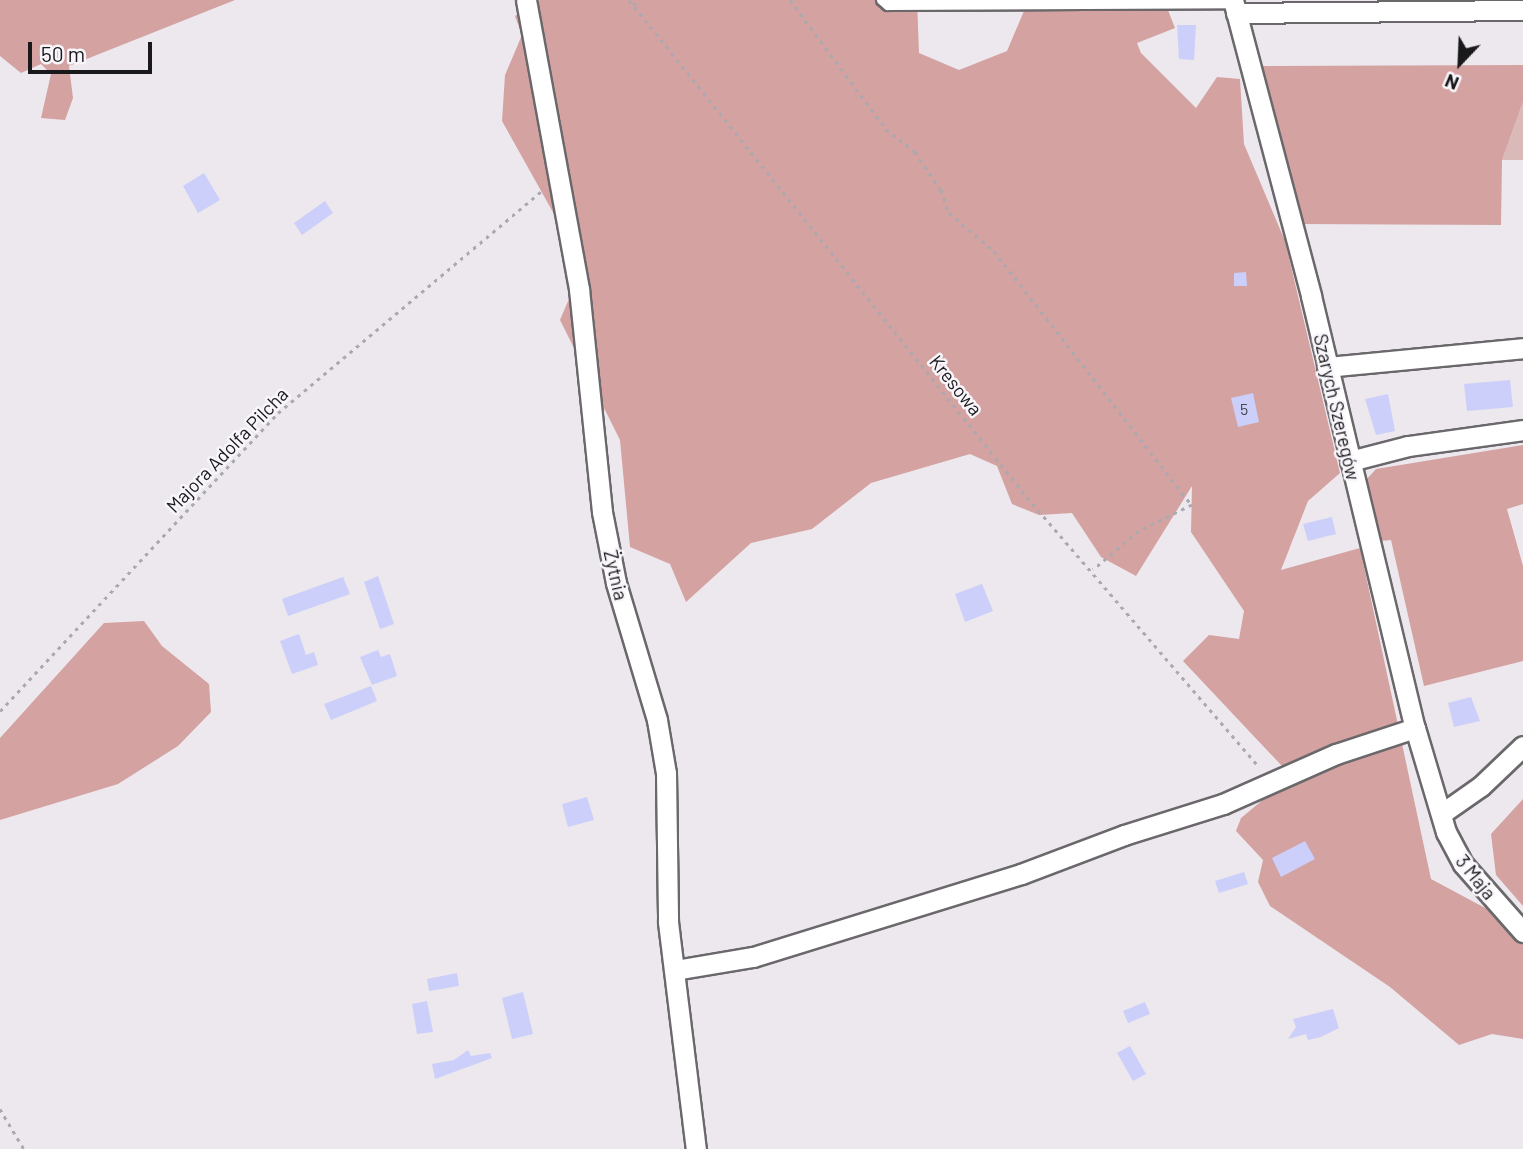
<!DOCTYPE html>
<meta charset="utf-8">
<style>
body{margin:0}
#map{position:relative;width:1523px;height:1149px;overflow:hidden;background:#ece8ee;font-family:Barlow,sans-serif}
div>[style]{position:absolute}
.green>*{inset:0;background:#d9bab9}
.forest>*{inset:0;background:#d3a2a1}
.building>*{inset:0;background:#cbcff9}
.path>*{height:2.5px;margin-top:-1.25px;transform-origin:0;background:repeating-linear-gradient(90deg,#aca9ae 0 3.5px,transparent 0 8.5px)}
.roads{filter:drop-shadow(2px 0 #6b686c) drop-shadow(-2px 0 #6b686c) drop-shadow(0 2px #6b686c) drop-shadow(0 -2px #6b686c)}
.lane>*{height:10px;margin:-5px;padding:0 5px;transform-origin:5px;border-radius:5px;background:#fff}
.street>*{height:19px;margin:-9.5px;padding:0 9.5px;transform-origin:9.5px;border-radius:9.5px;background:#fff}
span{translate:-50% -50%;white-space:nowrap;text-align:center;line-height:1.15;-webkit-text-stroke:5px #f9f6fb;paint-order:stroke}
.number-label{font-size:16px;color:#464652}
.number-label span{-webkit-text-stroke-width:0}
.street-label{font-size:19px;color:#19181a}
.north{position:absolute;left:1425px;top:28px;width:70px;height:70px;-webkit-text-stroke:5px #f9f6fb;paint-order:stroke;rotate:203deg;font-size:19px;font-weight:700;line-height:28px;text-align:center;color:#19181a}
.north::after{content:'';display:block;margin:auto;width:24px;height:32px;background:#19181a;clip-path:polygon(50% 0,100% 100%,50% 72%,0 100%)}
.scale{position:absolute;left:28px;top:42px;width:124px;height:32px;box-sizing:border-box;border:4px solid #19181a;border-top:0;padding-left:9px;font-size:21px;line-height:24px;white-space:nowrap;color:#19181a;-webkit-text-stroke:5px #f9f6fb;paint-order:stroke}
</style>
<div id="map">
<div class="green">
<i style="clip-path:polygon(1523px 102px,1523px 160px,1502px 160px)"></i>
</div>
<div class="forest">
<i style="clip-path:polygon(0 0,235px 0,69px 66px,73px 98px,65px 120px,41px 118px,51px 74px,41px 64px,21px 73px,0 56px)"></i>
<i style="clip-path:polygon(540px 0,917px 0,919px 53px,959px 70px,1007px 51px,1024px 11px,1112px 9px,1125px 0,1164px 0,1175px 28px,1137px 43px,1141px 53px,1196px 108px,1217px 77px,1240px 79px,1244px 144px,1285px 241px,1340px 473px,1308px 501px,1281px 570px,1360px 548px,1431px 879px,1502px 917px,1523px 944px,1523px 1039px,1492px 1034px,1459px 1045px,1390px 987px,1270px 906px,1258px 882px,1263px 860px,1236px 831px,1241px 818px,1282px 784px,1282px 766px,1183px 661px,1209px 635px,1239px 639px,1244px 611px,1191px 532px,1192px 486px,1136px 576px,1101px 557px,1072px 513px,1039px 515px,1012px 504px,997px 466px,970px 454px,871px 483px,812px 529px,751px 543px,686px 602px,670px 564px,630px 547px,620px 440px,560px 320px,583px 266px,502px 121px,505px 75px,522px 35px,515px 16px)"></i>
<i style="clip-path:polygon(1523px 65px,1523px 102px,1502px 160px,1501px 225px,1298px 224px,1260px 66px)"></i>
<i style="clip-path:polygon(1523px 445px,1523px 504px,1507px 509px,1523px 566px,1523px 661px,1424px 686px,1391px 540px,1380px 541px,1366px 480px,1376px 469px)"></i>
<i style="clip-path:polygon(144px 621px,162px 646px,209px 684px,211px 712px,178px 746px,118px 784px,0 820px,0 738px,104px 623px)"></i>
<i style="clip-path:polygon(1523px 799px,1523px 906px,1496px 875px,1491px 834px)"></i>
</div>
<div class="building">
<i style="clip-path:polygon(1177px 25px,1196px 25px,1194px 60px,1179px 59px)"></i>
<i style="clip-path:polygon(204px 173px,220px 200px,198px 213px,183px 186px)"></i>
<i style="clip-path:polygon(325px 201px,333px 213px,302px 235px,294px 223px)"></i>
<i style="clip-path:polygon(1246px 272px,1247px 286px,1234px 286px,1234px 273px)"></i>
<i style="clip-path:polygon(1510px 380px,1513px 407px,1467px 411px,1464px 384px)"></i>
<i style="clip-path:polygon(1253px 393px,1259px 422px,1238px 427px,1231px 398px)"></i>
<i style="clip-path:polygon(1388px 394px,1395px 431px,1376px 435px,1365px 399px)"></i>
<i style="clip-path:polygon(1332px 517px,1336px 534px,1308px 541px,1303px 524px)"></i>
<i style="clip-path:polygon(378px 576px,394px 624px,380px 629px,364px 582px)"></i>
<i style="clip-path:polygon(343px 577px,350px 594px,288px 616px,282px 599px)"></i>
<i style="clip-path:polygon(982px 584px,993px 611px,965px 622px,955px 594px)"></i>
<i style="clip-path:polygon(299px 634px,306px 655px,314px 652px,318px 665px,292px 674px,280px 641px)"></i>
<i style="clip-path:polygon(378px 650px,381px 657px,390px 654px,397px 676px,372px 685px,360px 657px)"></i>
<i style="clip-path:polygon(371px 686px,377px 701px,331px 720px,324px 704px)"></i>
<i style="clip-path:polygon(1471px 697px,1480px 721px,1454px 727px,1448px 703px)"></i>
<i style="clip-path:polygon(587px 797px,594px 820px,568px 827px,562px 804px)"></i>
<i style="clip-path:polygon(1305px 841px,1315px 859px,1281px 877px,1272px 858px)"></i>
<i style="clip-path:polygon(1244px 872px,1248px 884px,1219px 893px,1215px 881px)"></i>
<i style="clip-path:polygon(457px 973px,459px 986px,429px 991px,427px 979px)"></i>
<i style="clip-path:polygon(523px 992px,533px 1034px,512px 1039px,502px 998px)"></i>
<i style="clip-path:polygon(427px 1001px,433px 1032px,417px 1034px,412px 1004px)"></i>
<i style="clip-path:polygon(1145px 1002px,1150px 1014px,1128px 1023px,1123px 1011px)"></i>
<i style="clip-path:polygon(1333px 1009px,1339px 1028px,1321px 1037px,1308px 1040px,1306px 1034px,1288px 1039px,1296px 1027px,1293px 1019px)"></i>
<i style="clip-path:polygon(1130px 1046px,1146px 1074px,1133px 1081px,1117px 1053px)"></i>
<i style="clip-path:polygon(468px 1050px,471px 1056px,490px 1053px,492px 1058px,435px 1079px,432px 1064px,454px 1060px)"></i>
</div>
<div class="path">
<i style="left:629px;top:0;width:637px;rotate:51.31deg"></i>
<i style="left:1027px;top:497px;width:356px;rotate:49.3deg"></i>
<i style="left:790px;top:0;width:161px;rotate:53.3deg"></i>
<i style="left:886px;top:129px;width:37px;rotate:38deg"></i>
<i style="left:915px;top:152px;width:46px;rotate:55.6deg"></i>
<i style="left:941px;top:190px;width:24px;rotate:71deg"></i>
<i style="left:949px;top:213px;width:59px;rotate:40.2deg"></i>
<i style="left:994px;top:251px;width:322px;rotate:52.1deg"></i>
<i style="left:1192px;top:505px;width:59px;rotate:153.9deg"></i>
<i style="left:1139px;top:531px;width:60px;rotate:139.7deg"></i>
<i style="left:633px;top:5px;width:9px;rotate:-36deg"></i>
<i style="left:0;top:711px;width:408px;rotate:-47deg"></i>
<i style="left:278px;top:413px;width:345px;rotate:-40.1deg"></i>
<i style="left:0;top:1109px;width:47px;rotate:59deg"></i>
</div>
<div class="roads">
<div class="lane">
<i style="left:882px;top:0;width:8px;rotate:40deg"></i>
<i style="left:888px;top:5px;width:346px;rotate:-0.3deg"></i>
</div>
<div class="street">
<i style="left:526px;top:0;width:294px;rotate:79.6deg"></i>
<i style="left:579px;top:289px;width:224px;rotate:84.1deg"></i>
<i style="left:602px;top:512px;width:72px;rotate:78.8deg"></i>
<i style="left:616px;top:583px;width:143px;rotate:73.3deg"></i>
<i style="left:657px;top:720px;width:54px;rotate:80.4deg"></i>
<i style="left:666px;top:773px;width:149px;rotate:89.2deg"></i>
<i style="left:668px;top:922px;width:229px;rotate:83deg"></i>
<i style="left:1233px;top:0;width:306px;rotate:75.2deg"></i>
<i style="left:1311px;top:296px;width:444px;rotate:76.5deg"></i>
<i style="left:1415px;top:728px;width:109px;rotate:73.4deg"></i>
<i style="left:1446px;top:832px;width:36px;rotate:62deg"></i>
<i style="left:1463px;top:864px;width:91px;rotate:48.6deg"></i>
<i style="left:1236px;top:13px;width:287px;rotate:-0.6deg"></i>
<i style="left:1327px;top:367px;width:197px;rotate:-5.5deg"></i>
<i style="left:1350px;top:461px;width:60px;rotate:-14.5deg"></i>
<i style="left:1408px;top:446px;width:116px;rotate:-7.9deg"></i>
<i style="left:1441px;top:814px;width:49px;rotate:-35deg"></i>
<i style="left:1481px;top:786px;width:58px;rotate:-43.6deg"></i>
<i style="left:675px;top:970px;width:79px;rotate:-9.5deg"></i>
<i style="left:753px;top:957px;width:281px;rotate:-17.2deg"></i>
<i style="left:1021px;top:874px;width:110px;rotate:-20.7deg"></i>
<i style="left:1124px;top:835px;width:104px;rotate:-17.4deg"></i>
<i style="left:1223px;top:804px;width:124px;rotate:-23.9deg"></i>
<i style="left:1336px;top:754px;width:83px;rotate:-18.2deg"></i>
</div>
</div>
<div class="number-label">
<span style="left:1244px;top:409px">5</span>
</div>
<div class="street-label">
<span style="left:956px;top:385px;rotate:51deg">Kresowa</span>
<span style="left:1337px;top:407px;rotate:77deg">Szarych Szeregów</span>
<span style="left:227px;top:450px;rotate:-46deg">Majora Adolfa Pilcha</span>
<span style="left:616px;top:575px;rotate:77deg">Żytnia</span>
<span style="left:1476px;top:877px;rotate:51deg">3 Maja</span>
</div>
<div class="north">N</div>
<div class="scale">50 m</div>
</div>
